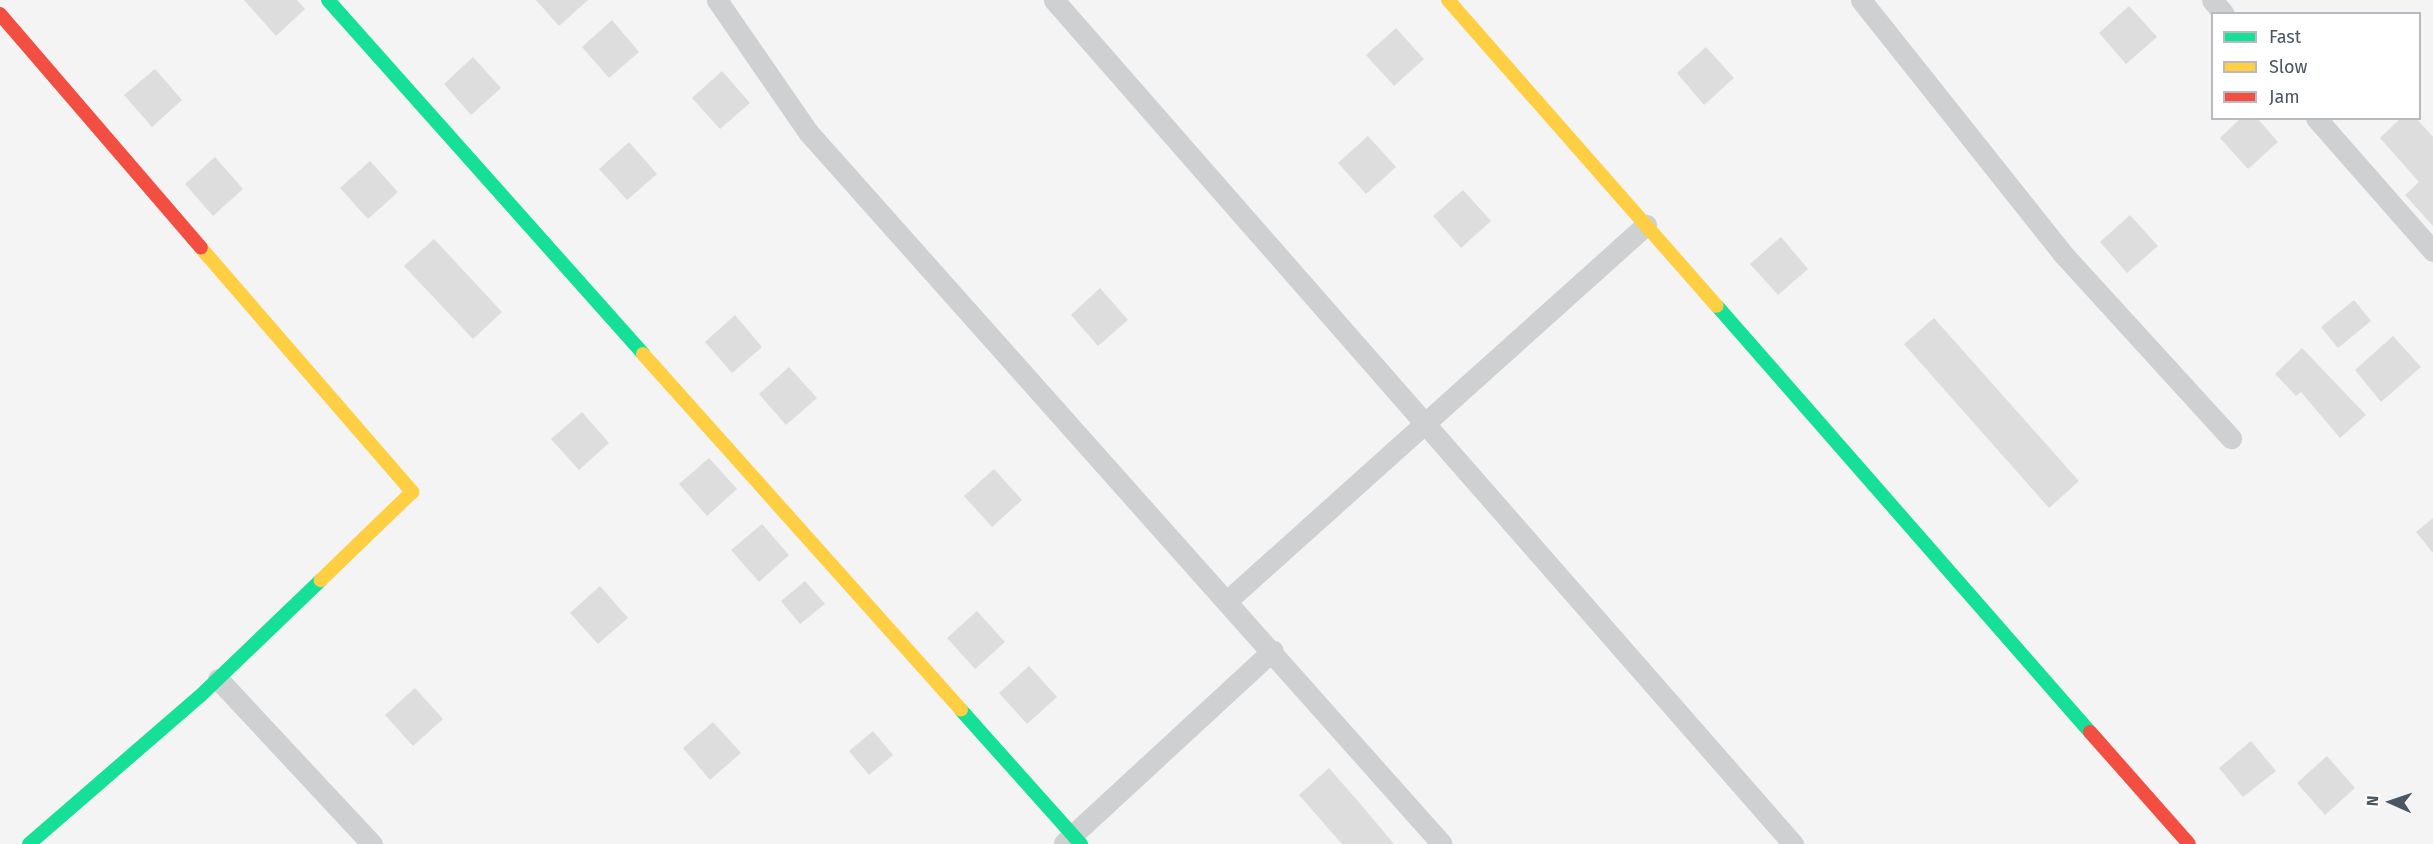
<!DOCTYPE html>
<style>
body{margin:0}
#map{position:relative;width:2433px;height:844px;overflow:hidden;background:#f4f4f4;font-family:"Fira Sans",sans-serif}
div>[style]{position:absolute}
.building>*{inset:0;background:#ddddde}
.street>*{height:21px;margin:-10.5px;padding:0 10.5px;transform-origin:10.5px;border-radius:10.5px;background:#ced0d2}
.fast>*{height:14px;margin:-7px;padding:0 7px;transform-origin:7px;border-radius:7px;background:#16e098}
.slow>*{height:14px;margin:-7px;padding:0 7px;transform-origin:7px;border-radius:7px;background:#ffcf43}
.jam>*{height:14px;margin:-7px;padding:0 7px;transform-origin:7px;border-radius:7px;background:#f24e42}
span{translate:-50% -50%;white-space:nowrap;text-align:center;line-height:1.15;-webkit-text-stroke:5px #fff;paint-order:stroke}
.legend{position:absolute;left:2211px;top:12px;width:210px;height:108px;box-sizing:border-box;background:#fff;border:2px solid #b7bbc0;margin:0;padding:8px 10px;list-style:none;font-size:18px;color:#4a5661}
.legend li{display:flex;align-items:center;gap:12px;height:30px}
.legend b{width:30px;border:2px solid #b7bbc0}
.north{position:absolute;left:2361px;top:772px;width:60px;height:60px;-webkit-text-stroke:4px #fff;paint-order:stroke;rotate:273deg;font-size:16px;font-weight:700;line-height:24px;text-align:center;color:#4a5661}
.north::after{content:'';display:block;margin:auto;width:21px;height:27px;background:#4a5661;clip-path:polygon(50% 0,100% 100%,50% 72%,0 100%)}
</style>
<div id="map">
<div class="building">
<i style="clip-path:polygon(244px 0,297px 0,305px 9px,276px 36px)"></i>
<i style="clip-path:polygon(536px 0,588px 0,559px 26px)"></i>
<i style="clip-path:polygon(2129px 6px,2157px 37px,2126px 64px,2099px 33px)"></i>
<i style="clip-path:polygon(612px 20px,639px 52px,609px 78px,582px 47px)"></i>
<i style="clip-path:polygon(1396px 28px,1424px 59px,1394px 86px,1366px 55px)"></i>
<i style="clip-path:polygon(1706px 47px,1734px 78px,1704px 105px,1677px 73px)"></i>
<i style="clip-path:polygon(473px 57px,501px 88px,471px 115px,444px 84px)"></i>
<i style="clip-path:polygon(155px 69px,182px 100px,152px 127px,124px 95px)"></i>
<i style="clip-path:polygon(722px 71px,750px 103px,720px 129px,692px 98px)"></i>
<i style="clip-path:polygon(2241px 118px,2257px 118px,2278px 142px,2248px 169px,2220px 138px)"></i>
<i style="clip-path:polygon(2401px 118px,2416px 118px,2433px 137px,2433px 226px,2405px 195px,2419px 182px,2380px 138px)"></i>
<i style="clip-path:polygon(1368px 136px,1396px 167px,1366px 194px,1338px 163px)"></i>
<i style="clip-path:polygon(629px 142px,657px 174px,627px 200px,599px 169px)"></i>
<i style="clip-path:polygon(215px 157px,243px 189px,213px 216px,185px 184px)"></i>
<i style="clip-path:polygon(370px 161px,398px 192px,368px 219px,340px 188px)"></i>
<i style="clip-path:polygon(1463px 190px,1491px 221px,1461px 248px,1433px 216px)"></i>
<i style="clip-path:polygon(2130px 215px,2158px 246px,2127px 273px,2100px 242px)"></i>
<i style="clip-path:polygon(1781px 237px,1808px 269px,1778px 295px,1750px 264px)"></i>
<i style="clip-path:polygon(434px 239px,502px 312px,473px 339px,404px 266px)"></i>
<i style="clip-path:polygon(1100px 288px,1128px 320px,1098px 346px,1071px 315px)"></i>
<i style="clip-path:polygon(2354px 300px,2371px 321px,2338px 348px,2321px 327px)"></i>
<i style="clip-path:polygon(735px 315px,762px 347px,732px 373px,705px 342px)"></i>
<i style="clip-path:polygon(1934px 318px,2079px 481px,2049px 508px,1904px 344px)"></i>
<i style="clip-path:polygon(2393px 336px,2421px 367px,2381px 402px,2355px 370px)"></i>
<i style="clip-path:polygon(2302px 348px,2366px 415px,2340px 438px,2301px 392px,2296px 396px,2275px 374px)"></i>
<i style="clip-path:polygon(789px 367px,817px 398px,786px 425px,759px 394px)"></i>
<i style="clip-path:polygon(582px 412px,609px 443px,579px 470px,551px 439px)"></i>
<i style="clip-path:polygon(709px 458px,737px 489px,707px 516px,679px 484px)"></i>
<i style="clip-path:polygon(994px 469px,1022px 500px,992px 527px,964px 496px)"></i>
<i style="clip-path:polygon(2433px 518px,2433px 553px,2416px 532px)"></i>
<i style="clip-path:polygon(762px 524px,789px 555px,759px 582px,731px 550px)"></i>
<i style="clip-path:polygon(805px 581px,825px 604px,800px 624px,781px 601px)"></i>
<i style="clip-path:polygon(600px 586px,628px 618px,598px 644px,570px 613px)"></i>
<i style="clip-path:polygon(977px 611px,1005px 642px,975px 669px,947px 638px)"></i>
<i style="clip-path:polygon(1029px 666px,1057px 697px,1027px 724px,999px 693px)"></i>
<i style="clip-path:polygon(415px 688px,443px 719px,413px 746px,385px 715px)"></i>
<i style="clip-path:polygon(713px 722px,741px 753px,710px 780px,683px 748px)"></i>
<i style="clip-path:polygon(873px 731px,893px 755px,869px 775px,849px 751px)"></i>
<i style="clip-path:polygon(2251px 741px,2276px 771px,2243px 797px,2219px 768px)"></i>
<i style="clip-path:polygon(2327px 756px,2355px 788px,2325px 815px,2297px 783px)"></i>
<i style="clip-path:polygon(1329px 768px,1357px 800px,1394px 844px,1342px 844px,1299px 795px)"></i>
</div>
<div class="street">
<i style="left:717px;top:0;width:160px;rotate:55.4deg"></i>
<i style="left:808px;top:132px;width:953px;rotate:48.32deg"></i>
<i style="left:1054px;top:0;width:1122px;rotate:48.79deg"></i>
<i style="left:1861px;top:0;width:323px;rotate:51.5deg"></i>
<i style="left:2062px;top:253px;width:251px;rotate:47.6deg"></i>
<i style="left:2212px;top:0;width:18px;rotate:49deg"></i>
<i style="left:2316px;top:118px;width:177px;rotate:48.7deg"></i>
<i style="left:1228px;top:600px;width:562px;rotate:-41.9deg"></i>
<i style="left:218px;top:679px;width:226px;rotate:47deg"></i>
<i style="left:1064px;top:843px;width:284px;rotate:-42.7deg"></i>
</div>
<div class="fast">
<i style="left:328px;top:0;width:474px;rotate:48.3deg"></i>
<i style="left:1717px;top:306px;width:566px;rotate:48.8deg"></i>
<i style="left:961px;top:710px;width:180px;rotate:48.2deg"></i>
<i style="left:29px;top:844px;width:225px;rotate:-40.9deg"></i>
<i style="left:199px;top:697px;width:169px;rotate:-43.8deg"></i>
</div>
<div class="slow">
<i style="left:1448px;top:0;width:407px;rotate:48.7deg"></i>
<i style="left:201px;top:248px;width:323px;rotate:49.1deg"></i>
<i style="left:412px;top:492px;width:127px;rotate:136deg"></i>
<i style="left:643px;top:354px;width:477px;rotate:48.2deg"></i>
</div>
<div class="jam">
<i style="left:0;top:14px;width:308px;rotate:49.3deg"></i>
<i style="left:2090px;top:732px;width:149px;rotate:48.5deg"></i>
</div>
<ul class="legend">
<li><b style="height:8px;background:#16e098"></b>Fast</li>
<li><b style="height:8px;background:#ffcf43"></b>Slow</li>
<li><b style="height:8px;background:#f24e42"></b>Jam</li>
</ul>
<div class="north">N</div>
</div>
